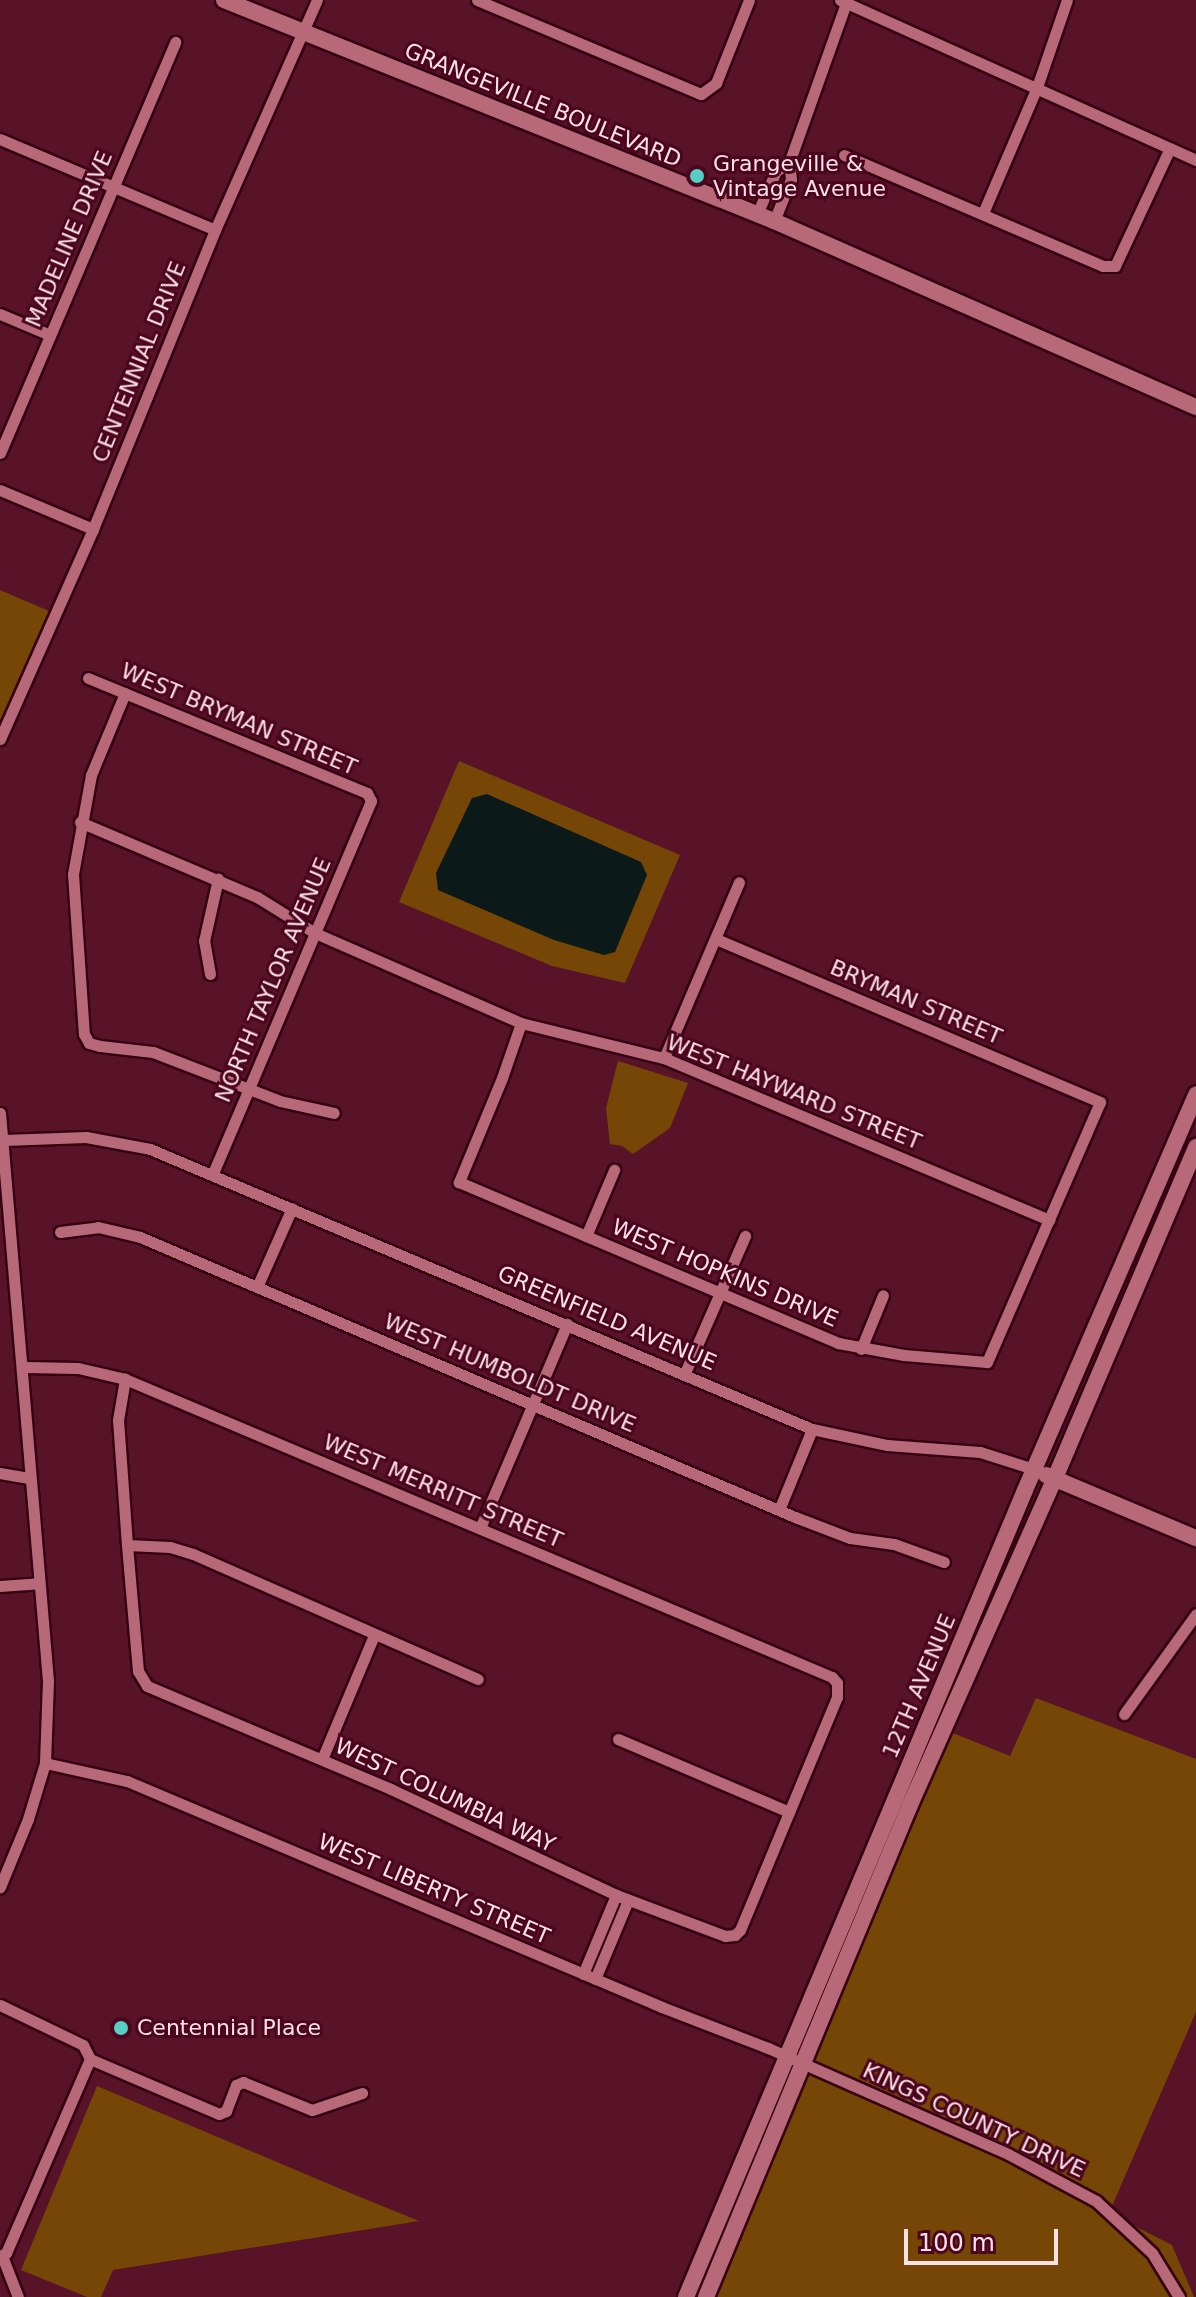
<!DOCTYPE html>
<style>
body{margin:0}
#map{position:relative;width:1196px;height:2297px;overflow:hidden;background:#581328;font-family:"DejaVu Sans",sans-serif}
div>[style]{position:absolute}
.green>*{inset:0;background:#754606}
.water>*{inset:0;background:#0b1a18}
.roads{filter:drop-shadow(2px 0 #340212) drop-shadow(-2px 0 #340212) drop-shadow(0 2px #340212) drop-shadow(0 -2px #340212)}
.street>*{height:11px;margin:-5.5px;padding:0 5.5px;transform-origin:5.5px;border-radius:5.5px;background:#b76979}
.secondary>*{height:16px;margin:-8px;padding:0 8px;transform-origin:8px;border-radius:8px;background:#b76979}
.dots>*{width:22px;height:22px;translate:-50% -50%;box-sizing:border-box;border:4px solid #4c051e;border-radius:50%}
span{translate:-50% -50%;white-space:nowrap;text-align:center;line-height:1.15;-webkit-text-stroke:6px #4c051e;paint-order:stroke}
.street-label{font-size:22px;color:#fce1e5}
.poi-label{font-size:22px;color:#fce1e5}
.left{translate:0 -50%;text-align:left}
.scale{position:absolute;left:904px;top:2229px;width:154px;height:36px;box-sizing:border-box;border:4px solid #fce1e5;border-top:0;padding-left:10px;font-size:24px;line-height:28px;white-space:nowrap;color:#fce1e5;-webkit-text-stroke:6px #4c051e;paint-order:stroke}
</style>
<div id="map">
<div class="green">
<i style="clip-path:polygon(0 590px,56px 614px,0 739px)"></i>
<i style="clip-path:polygon(459px 761px,680px 855px,625px 983px,552px 966px,399px 902px)"></i>
<i style="clip-path:polygon(618px 1061px,688px 1083px,670px 1128px,633px 1154px,622px 1146px,610px 1144px,606px 1108px)"></i>
<i style="clip-path:polygon(1036px 1698px,1196px 1759px,1196px 2012px,1109px 2213px,1172px 2245px,1194px 2297px,704px 2297px,794px 2053px,938px 1727px,1010px 1756px)"></i>
<i style="clip-path:polygon(97px 2086px,343px 2190px,419px 2221px,113px 2270px,101px 2297px,87px 2297px,21px 2270px)"></i>
</div>
<div class="water">
<i style="clip-path:polygon(487px 794px,641px 862px,647px 875px,615px 952px,604px 955px,554px 940px,438px 890px,436px 873px,472px 798px)"></i>
</div>
<div class="roads">
<div class="street">
<i style="left:477px;top:0;width:243px;rotate:22.8deg"></i>
<i style="left:701px;top:94px;width:19px;rotate:-36deg"></i>
<i style="left:716px;top:83px;width:89px;rotate:-68.3deg"></i>
<i style="left:840px;top:0;width:390px;rotate:24.2deg"></i>
<i style="left:0;top:139px;width:233px;rotate:22.9deg"></i>
<i style="left:844px;top:155px;width:282px;rotate:23.2deg"></i>
<i style="left:1103px;top:266px;width:12px"></i>
<i style="left:1115px;top:266px;width:130px;rotate:-65deg"></i>
<i style="left:983px;top:213px;width:137px;rotate:-66.8deg"></i>
<i style="left:1037px;top:87px;width:92px;rotate:-71deg"></i>
<i style="left:757px;top:214px;width:47px;rotate:-66.2deg"></i>
<i style="left:776px;top:171px;width:15px;rotate:-32deg"></i>
<i style="left:774px;top:221px;width:45px;rotate:-68deg"></i>
<i style="left:791px;top:179px;width:16px;rotate:-97deg"></i>
<i style="left:789px;top:163px;width:173px;rotate:-70.4deg"></i>
<i style="left:0;top:314px;width:54px;rotate:22.8deg"></i>
<i style="left:0;top:453px;width:447px;rotate:-66.9deg"></i>
<i style="left:0;top:490px;width:101px;rotate:22.8deg"></i>
<i style="left:88px;top:678px;width:302px;rotate:22.4deg"></i>
<i style="left:367px;top:793px;width:9px;rotate:63deg"></i>
<i style="left:371px;top:801px;width:405px;rotate:113deg"></i>
<i style="left:125px;top:693px;width:89px;rotate:112.5deg"></i>
<i style="left:91px;top:775px;width:101px;rotate:100.3deg"></i>
<i style="left:73px;top:874px;width:160px;rotate:86.1deg"></i>
<i style="left:84px;top:1034px;width:10px;rotate:61deg"></i>
<i style="left:89px;top:1043px;width:11px;rotate:15deg"></i>
<i style="left:100px;top:1046px;width:53px;rotate:6.5deg"></i>
<i style="left:153px;top:1052px;width:136px;rotate:21.1deg"></i>
<i style="left:280px;top:1101px;width:55px;rotate:12.5deg"></i>
<i style="left:0;top:739px;width:230px;rotate:-66.1deg"></i>
<i style="left:93px;top:529px;width:323px;rotate:-67.8deg"></i>
<i style="left:215px;top:230px;width:252px;rotate:-66.1deg"></i>
<i style="left:80px;top:822px;width:192px;rotate:23deg"></i>
<i style="left:257px;top:897px;width:68px;rotate:31.8deg"></i>
<i style="left:315px;top:933px;width:225px;rotate:23.6deg"></i>
<i style="left:521px;top:1023px;width:147px;rotate:13.8deg"></i>
<i style="left:664px;top:1058px;width:418px;rotate:22.8deg"></i>
<i style="left:210px;top:974px;width:34px;rotate:-100deg"></i>
<i style="left:204px;top:941px;width:64px;rotate:-77.3deg"></i>
<i style="left:521px;top:1023px;width:58px;rotate:109.1deg"></i>
<i style="left:502px;top:1078px;width:113px;rotate:112.5deg"></i>
<i style="left:459px;top:1182px;width:412px;rotate:23deg"></i>
<i style="left:838px;top:1343px;width:67px;rotate:10.3deg"></i>
<i style="left:904px;top:1355px;width:83px;rotate:4.8deg"></i>
<i style="left:987px;top:1362px;width:283px;rotate:-66.5deg"></i>
<i style="left:1100px;top:1102px;width:417px;rotate:-157deg"></i>
<i style="left:664px;top:1058px;width:191px;rotate:-66.9deg"></i>
<i style="left:0;top:1113px;width:570px;rotate:85.17deg"></i>
<i style="left:48px;top:1681px;width:82px;rotate:92.1deg"></i>
<i style="left:45px;top:1763px;width:59px;rotate:106.9deg"></i>
<i style="left:28px;top:1819px;width:74px;rotate:112.4deg"></i>
<i style="left:4px;top:1140px;width:82px;rotate:-2.1deg"></i>
<i style="left:86px;top:1137px;width:65px;rotate:10.6deg"></i>
<i style="left:150px;top:1149px;width:719px;rotate:22.93deg"></i>
<i style="left:812px;top:1429px;width:77px;rotate:12deg"></i>
<i style="left:887px;top:1445px;width:93px;rotate:4.3deg"></i>
<i style="left:980px;top:1452px;width:57px;rotate:17.5deg"></i>
<i style="left:60px;top:1232px;width:38px;rotate:-7deg"></i>
<i style="left:98px;top:1227px;width:43px;rotate:13.4deg"></i>
<i style="left:140px;top:1237px;width:712px;rotate:23.15deg"></i>
<i style="left:795px;top:1517px;width:59px;rotate:20.9deg"></i>
<i style="left:850px;top:1538px;width:44px;rotate:7.8deg"></i>
<i style="left:894px;top:1544px;width:53px;rotate:19.8deg"></i>
<i style="left:586px;top:1236px;width:72px;rotate:-67deg"></i>
<i style="left:257px;top:1287px;width:86px;rotate:-66.1deg"></i>
<i style="left:861px;top:1349px;width:58px;rotate:-67.8deg"></i>
<i style="left:24px;top:1367px;width:54px;rotate:1.1deg"></i>
<i style="left:78px;top:1368px;width:48px;rotate:13.2deg"></i>
<i style="left:125px;top:1379px;width:767px;rotate:22.86deg"></i>
<i style="left:832px;top:1677px;width:8px;rotate:50deg"></i>
<i style="left:837px;top:1683px;width:14px;rotate:90deg"></i>
<i style="left:837px;top:1697px;width:252px;rotate:112.6deg"></i>
<i style="left:740px;top:1930px;width:7px;rotate:135deg"></i>
<i style="left:735px;top:1935px;width:10px;rotate:174deg"></i>
<i style="left:725px;top:1936px;width:116px;rotate:-159.4deg"></i>
<i style="left:616px;top:1895px;width:249px;rotate:-154.8deg"></i>
<i style="left:391px;top:1789px;width:265px;rotate:-157.1deg"></i>
<i style="left:147px;top:1686px;width:17px;rotate:-121deg"></i>
<i style="left:138px;top:1671px;width:126px;rotate:-95deg"></i>
<i style="left:127px;top:1545px;width:125px;rotate:-94.1deg"></i>
<i style="left:118px;top:1420px;width:42px;rotate:-80.3deg"></i>
<i style="left:684px;top:1375px;width:152px;rotate:-66.3deg"></i>
<i style="left:0;top:1473px;width:29px;rotate:10deg"></i>
<i style="left:779px;top:1510px;width:87px;rotate:-67.8deg"></i>
<i style="left:480px;top:1528px;width:222px;rotate:-66.9deg"></i>
<i style="left:127px;top:1545px;width:43px;rotate:2.7deg"></i>
<i style="left:170px;top:1547px;width:24px;rotate:17deg"></i>
<i style="left:193px;top:1554px;width:311px;rotate:23.7deg"></i>
<i style="left:0;top:1586px;width:39px;rotate:-4deg"></i>
<i style="left:1124px;top:1714px;width:123px;rotate:-54.2deg"></i>
<i style="left:618px;top:1739px;width:186px;rotate:23.1deg"></i>
<i style="left:322px;top:1759px;width:134px;rotate:-67.2deg"></i>
<i style="left:45px;top:1763px;width:84px;rotate:12.4deg"></i>
<i style="left:127px;top:1781px;width:581px;rotate:22.9deg"></i>
<i style="left:662px;top:2007px;width:114px;rotate:21.1deg"></i>
<i style="left:768px;top:2048px;width:262px;rotate:23.8deg"></i>
<i style="left:1008px;top:2154px;width:100px;rotate:28.1deg"></i>
<i style="left:1096px;top:2201px;width:76px;rotate:42.9deg"></i>
<i style="left:1152px;top:2253px;width:52px;rotate:58.5deg"></i>
<i style="left:583px;top:1974px;width:86px;rotate:-67.3deg"></i>
<i style="left:595px;top:1979px;width:86px;rotate:-67.3deg"></i>
<i style="left:0;top:2005px;width:92px;rotate:25.7deg"></i>
<i style="left:83px;top:2045px;width:16px;rotate:63deg"></i>
<i style="left:90px;top:2059px;width:140px;rotate:23.1deg"></i>
<i style="left:219px;top:2114px;width:8px;rotate:-23deg"></i>
<i style="left:226px;top:2111px;width:28px;rotate:-69deg"></i>
<i style="left:236px;top:2085px;width:8px;rotate:-23deg"></i>
<i style="left:243px;top:2082px;width:74px;rotate:22.1deg"></i>
<i style="left:312px;top:2110px;width:53px;rotate:-18.8deg"></i>
<i style="left:0;top:2256px;width:7px;rotate:-27deg"></i>
<i style="left:6px;top:2253px;width:211px;rotate:-66.6deg"></i>
<i style="left:2px;top:2256px;width:44px;rotate:68.7deg"></i>
</div>
<div class="secondary">
<i style="left:224px;top:0;width:593px;rotate:21.89deg"></i>
<i style="left:774px;top:221px;width:461px;rotate:23.8deg"></i>
<i style="left:1046px;top:1475px;width:163px;rotate:22.8deg"></i>
<i style="left:686px;top:2297px;width:875px;rotate:-67.21deg"></i>
<i style="left:1025px;top:1490px;width:431px;rotate:-66.6deg"></i>
<i style="left:706px;top:2297px;width:533px;rotate:-67.48deg"></i>
<i style="left:910px;top:1805px;width:358px;rotate:-66.1deg"></i>
<i style="left:1055px;top:1478px;width:360px;rotate:-66.9deg"></i>
</div>
</div>
<div class="dots">
<i style="left:697px;top:176px;background:#56cec3"></i>
<i style="left:121px;top:2028px;background:#56cec3"></i>
</div>
<div class="street-label">
<span style="left:543px;top:105px;rotate:22deg">GRANGEVILLE BOULEVARD</span>
<span style="left:69px;top:239px;rotate:-67deg">MADELINE DRIVE</span>
<span style="left:139px;top:362px;rotate:-68deg">CENTENNIAL DRIVE</span>
<span style="left:239px;top:719px;rotate:23deg">WEST BRYMAN STREET</span>
<span style="left:273px;top:980px;rotate:-67deg">NORTH TAYLOR AVENUE</span>
<span style="left:916px;top:1002px;rotate:23deg">BRYMAN STREET</span>
<span style="left:794px;top:1092px;rotate:22deg">WEST HAYWARD STREET</span>
<span style="left:725px;top:1273px;rotate:23deg">WEST HOPKINS DRIVE</span>
<span style="left:607px;top:1318px;rotate:23deg">GREENFIELD AVENUE</span>
<span style="left:510px;top:1373px;rotate:23deg">WEST HUMBOLDT DRIVE</span>
<span style="left:443px;top:1491px;rotate:23deg">WEST MERRITT STREET</span>
<span style="left:919px;top:1686px;rotate:-67deg">12TH AVENUE</span>
<span style="left:445px;top:1795px;rotate:25deg">WEST COLUMBIA WAY</span>
<span style="left:434px;top:1889px;rotate:23deg">WEST LIBERTY STREET</span>
<span style="left:974px;top:2120px;rotate:25deg">KINGS COUNTY DRIVE</span>
</div>
<div class="poi-label">
<span class="left" style="left:713px;top:176px">Grangeville &amp;<br>Vintage Avenue</span>
<span class="left" style="left:137px;top:2028px">Centennial Place</span>
</div>
<div class="scale">100 m</div>
</div>
